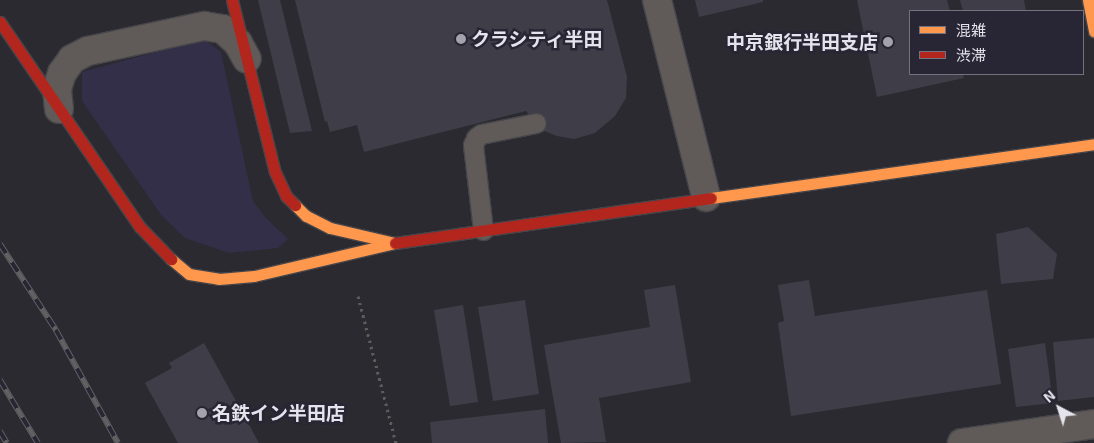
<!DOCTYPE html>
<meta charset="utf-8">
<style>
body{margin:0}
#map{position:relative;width:1094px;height:443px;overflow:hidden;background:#2a2a30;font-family:"Exo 2","Noto Sans JP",sans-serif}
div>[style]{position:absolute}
.green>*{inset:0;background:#332f48}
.building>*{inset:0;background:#3f3e48}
.path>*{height:3px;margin-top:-1.5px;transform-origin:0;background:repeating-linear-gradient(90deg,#605c5c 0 2.5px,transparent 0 6.5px)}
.roads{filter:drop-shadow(1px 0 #45454a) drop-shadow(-1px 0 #45454a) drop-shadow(0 1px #45454a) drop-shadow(0 -1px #45454a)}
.lane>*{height:19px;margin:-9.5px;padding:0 9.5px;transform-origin:9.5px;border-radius:9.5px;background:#605a58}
.street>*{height:28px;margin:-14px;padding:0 14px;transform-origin:14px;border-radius:14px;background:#605a58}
.slow>*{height:11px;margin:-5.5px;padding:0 5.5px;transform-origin:5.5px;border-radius:5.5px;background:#ff974d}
.jam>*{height:11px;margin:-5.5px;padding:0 5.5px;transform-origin:5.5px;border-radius:5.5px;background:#b3261e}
.rail>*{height:5.5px;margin-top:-2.75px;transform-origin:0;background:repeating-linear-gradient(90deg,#282634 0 11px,#626062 0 22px);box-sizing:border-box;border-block:1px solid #626062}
.dots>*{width:14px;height:14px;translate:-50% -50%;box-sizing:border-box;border:2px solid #282634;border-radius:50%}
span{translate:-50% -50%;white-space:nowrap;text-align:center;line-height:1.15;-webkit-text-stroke:5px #282634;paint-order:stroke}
.poi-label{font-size:19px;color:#e5e4ed;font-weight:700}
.left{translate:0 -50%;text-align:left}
.right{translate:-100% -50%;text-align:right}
.legend{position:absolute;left:909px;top:10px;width:175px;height:65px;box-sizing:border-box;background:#282634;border:1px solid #74727e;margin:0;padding:6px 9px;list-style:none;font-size:15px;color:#e5e4ed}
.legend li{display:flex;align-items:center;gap:10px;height:25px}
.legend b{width:25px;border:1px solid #74727e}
.north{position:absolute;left:1034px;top:383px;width:50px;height:50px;-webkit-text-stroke:4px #282634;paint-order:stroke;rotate:320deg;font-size:14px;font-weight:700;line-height:20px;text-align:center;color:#e5e4ed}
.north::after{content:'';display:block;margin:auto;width:18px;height:22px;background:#e5e4ed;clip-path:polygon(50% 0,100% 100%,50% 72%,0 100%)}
</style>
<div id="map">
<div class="green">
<i style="clip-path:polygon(204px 39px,221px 52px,253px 201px,265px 217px,288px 239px,278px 248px,229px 253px,185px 238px,162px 216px,82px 101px,82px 72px)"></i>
</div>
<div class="building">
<i style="clip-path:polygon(258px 0,280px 0,312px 131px,290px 133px)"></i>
<i style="clip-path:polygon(295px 0,607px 0,627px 77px,626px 98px,615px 116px,595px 133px,574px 139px,557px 136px,542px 130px,526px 111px,364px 152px,357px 125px,330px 132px,327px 121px,325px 122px)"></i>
<i style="clip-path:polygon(695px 0,763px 0,763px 2px,699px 17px)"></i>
<i style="clip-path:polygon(857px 0,947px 0,950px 11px,910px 11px,910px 74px,963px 74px,964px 78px,877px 97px)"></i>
<i style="clip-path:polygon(960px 0,1024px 0,1026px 11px,963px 11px)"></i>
<i style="clip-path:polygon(1028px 227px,1057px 254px,1053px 279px,1001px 284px,996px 234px)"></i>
<i style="clip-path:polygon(809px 280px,815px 316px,987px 290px,1001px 384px,791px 416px,778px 323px,784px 321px,778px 285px)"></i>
<i style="clip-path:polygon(675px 285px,691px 382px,599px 398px,606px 442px,561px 443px,544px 345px,650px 327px,644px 290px)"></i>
<i style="clip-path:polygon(525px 300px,539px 394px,493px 401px,478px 307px)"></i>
<i style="clip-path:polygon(463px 305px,478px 402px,450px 406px,434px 310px)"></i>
<i style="clip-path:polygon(1094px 338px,1094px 397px,1058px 401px,1053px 342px)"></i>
<i style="clip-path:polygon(204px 343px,259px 443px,178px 443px,145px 383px,172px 368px,169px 363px)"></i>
<i style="clip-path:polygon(1045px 343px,1053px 403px,1016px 407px,1008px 349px)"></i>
<i style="clip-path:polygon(545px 409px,548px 443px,432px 443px,430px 422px)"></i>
</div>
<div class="path">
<i style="left:358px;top:296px;width:152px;rotate:75.5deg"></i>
</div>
<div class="roads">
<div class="lane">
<i style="left:483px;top:230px;width:86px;rotate:-96.7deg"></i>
<i style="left:473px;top:145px;width:8px;rotate:-67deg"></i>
<i style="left:476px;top:138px;width:6px;rotate:-39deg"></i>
<i style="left:481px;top:134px;width:56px;rotate:-11.3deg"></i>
</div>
<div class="street">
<i style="left:657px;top:0;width:203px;rotate:76deg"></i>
<i style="left:59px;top:109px;width:20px;rotate:-96deg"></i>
<i style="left:57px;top:89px;width:17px;rotate:-73deg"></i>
<i style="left:62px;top:73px;width:17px;rotate:-54deg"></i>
<i style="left:72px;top:59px;width:18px;rotate:-27deg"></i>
<i style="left:88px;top:51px;width:119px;rotate:-12.2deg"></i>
<i style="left:204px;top:26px;width:19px;rotate:9deg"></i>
<i style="left:223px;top:29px;width:21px;rotate:43deg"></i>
<i style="left:238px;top:43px;width:18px;rotate:61deg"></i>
<i style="left:962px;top:443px;width:133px;rotate:-8.2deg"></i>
</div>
<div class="slow">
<i style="left:1088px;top:0;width:32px;rotate:79deg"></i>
<i style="left:711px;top:198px;width:387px;rotate:-8deg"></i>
<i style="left:171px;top:259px;width:23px;rotate:40deg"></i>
<i style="left:189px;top:274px;width:30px;rotate:9deg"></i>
<i style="left:219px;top:279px;width:35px;rotate:-5deg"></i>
<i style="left:254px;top:276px;width:145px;rotate:-13.2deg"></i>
<i style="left:395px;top:243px;width:67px;rotate:-167deg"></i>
<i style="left:330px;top:228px;width:27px;rotate:-153deg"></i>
<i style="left:306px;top:216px;width:16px;rotate:-135deg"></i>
</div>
<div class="jam">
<i style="left:232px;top:0;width:177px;rotate:76deg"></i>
<i style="left:275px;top:172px;width:26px;rotate:65deg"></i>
<i style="left:286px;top:196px;width:13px;rotate:45deg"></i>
<i style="left:0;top:22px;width:248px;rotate:55.7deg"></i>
<i style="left:140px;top:227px;width:45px;rotate:45.9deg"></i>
<i style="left:395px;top:243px;width:319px;rotate:-8.1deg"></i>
</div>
</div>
<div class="rail">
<i style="left:0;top:244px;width:103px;rotate:56.9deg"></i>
<i style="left:56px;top:330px;width:129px;rotate:61.2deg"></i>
<i style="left:0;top:380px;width:74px;rotate:58.9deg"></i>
<i style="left:0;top:431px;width:14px;rotate:60deg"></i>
</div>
<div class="dots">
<i style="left:461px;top:39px;background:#a4a3ab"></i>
<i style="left:888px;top:42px;background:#a4a3ab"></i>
<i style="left:202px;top:413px;background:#a4a3ab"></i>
</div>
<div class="poi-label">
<span class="left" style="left:471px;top:39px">クラシティ半田</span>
<span class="right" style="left:878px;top:42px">中京銀行半田支店</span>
<span class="left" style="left:212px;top:413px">名鉄イン半田店</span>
</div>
<ul class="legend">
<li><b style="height:6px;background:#ff974d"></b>混雑</li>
<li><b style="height:6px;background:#b3261e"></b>渋滞</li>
</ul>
<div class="north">N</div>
</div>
